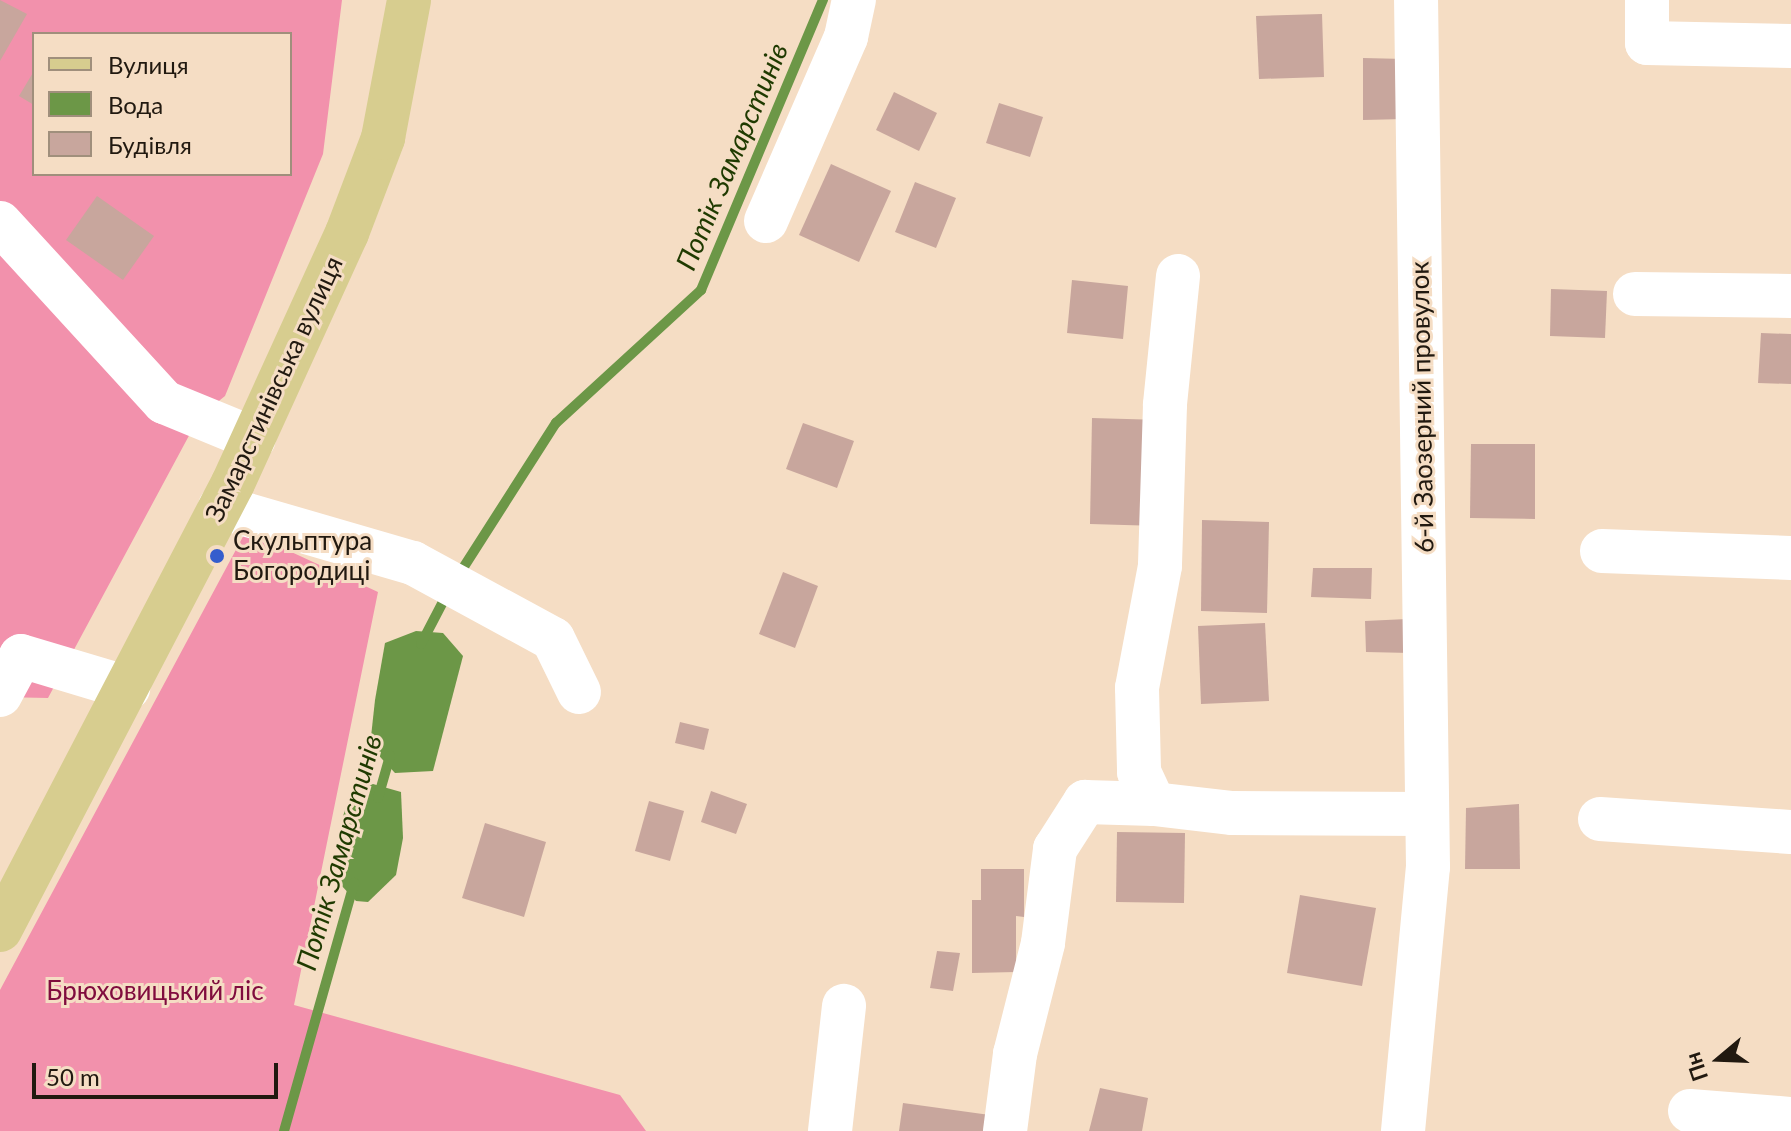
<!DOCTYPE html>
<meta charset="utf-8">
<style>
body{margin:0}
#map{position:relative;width:1791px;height:1131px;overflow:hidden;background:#f5ddc4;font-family:Lato,sans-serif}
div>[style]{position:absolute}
.forest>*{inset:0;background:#f291ac}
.water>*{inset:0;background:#6c9747}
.stream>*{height:10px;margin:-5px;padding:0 5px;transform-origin:5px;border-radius:5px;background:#6c9747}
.building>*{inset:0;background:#c8a69d}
.minor>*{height:44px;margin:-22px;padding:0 22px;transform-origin:22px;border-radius:22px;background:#fff}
.major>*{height:44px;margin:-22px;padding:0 22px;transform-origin:22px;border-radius:22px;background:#d7cd8f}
.dots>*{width:22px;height:22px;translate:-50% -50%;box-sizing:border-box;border:4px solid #f5ddc4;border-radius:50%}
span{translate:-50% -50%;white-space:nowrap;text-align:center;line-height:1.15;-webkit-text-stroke:6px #f5ddc4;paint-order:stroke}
.street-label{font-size:26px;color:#211910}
.poi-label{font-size:26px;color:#211910}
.left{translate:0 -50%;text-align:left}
.park-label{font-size:26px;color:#800c3e}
.water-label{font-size:28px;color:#1f3a00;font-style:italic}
.legend{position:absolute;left:32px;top:32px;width:260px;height:144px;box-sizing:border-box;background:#f5ddc4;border:2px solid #a08f7c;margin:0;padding:10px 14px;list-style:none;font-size:24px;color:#211910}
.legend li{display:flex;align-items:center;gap:16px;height:40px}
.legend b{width:40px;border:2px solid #a08f7c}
.north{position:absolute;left:1679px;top:1019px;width:80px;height:80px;-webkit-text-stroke:6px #f5ddc4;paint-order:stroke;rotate:251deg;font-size:22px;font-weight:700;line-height:32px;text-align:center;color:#211910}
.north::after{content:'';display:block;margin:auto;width:28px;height:36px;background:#211910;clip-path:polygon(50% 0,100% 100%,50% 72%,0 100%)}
.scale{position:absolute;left:32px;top:1063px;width:246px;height:36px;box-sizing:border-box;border:4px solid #211910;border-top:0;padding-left:10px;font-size:24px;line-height:28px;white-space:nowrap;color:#211910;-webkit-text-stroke:6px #f5ddc4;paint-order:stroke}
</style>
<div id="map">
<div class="forest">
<i style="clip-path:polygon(evenodd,0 0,342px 0,323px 154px,225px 396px,199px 417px,48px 698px,0 697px,0 0,34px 34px,290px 34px,290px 174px,34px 174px,34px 34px)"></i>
<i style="clip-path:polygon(246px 531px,378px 592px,294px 1005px,620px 1095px,646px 1131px,0 1131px,0 990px)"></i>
</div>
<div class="water">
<i style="clip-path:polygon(416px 631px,443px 633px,463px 656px,433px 771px,395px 773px,370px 746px,375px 700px,385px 643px)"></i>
<i style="clip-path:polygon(373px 784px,401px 792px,403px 838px,396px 875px,368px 902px,356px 901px,339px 883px,339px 830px,350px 793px)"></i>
</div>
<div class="stream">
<i style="left:458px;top:576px;width:182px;rotate:-57.4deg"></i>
<i style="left:556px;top:423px;width:197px;rotate:-42.5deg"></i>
<i style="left:701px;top:290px;width:315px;rotate:-67.2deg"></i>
<i style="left:421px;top:644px;width:56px;rotate:-62.5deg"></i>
<i style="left:378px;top:798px;width:44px;rotate:-74.1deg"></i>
<i style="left:284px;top:1131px;width:258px;rotate:-74.2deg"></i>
</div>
<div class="building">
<i style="clip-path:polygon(0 0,27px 14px,0 61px)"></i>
<i style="clip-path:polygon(1322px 14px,1324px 77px,1259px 79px,1256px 16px)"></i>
<i style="clip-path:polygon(1363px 58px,1405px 59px,1405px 119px,1363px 120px)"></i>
<i style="clip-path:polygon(34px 71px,34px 105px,19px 96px)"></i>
<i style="clip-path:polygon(894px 92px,937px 113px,919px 151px,876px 130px)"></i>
<i style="clip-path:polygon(999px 103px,1043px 117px,1030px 157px,986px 143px)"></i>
<i style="clip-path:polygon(831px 164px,891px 191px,859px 262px,799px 235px)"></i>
<i style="clip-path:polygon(915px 182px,956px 198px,936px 248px,895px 232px)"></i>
<i style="clip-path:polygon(97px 196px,154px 236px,123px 280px,66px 240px)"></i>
<i style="clip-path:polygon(1072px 280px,1128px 286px,1123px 339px,1067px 333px)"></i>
<i style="clip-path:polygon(1551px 289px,1607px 291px,1605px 338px,1550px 336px)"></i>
<i style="clip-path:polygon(1761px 333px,1791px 334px,1791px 384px,1758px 383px)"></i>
<i style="clip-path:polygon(1092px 418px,1161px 420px,1159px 526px,1090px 524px)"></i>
<i style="clip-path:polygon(803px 423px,854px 441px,837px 488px,786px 469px)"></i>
<i style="clip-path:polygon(1471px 444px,1535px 444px,1535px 519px,1470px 518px)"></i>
<i style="clip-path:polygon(1202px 520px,1269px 522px,1267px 613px,1201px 611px)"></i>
<i style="clip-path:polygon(1313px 568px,1372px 568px,1371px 599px,1311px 597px)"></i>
<i style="clip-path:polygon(783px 572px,818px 586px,795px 648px,759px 634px)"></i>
<i style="clip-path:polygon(1407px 619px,1411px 653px,1366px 652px,1365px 621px)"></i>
<i style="clip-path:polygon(1265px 623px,1269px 701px,1201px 704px,1198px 626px)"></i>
<i style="clip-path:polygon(680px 722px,709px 729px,704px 750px,675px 743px)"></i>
<i style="clip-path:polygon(711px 791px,747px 804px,736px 834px,701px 822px)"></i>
<i style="clip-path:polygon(649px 801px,684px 811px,670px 861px,635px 851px)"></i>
<i style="clip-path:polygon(1519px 804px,1520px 869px,1465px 869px,1466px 808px)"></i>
<i style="clip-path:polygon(485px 823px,546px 842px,524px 917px,462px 898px)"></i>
<i style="clip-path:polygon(1117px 832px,1185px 833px,1184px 903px,1116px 902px)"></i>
<i style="clip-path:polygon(981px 869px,1024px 869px,1024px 917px,1016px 916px,1016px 972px,972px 973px,972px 900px,981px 900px)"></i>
<i style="clip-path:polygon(1300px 895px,1376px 908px,1362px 986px,1287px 973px)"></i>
<i style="clip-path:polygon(937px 951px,960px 953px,953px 991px,930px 988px)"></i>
<i style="clip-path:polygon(1100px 1088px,1148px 1098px,1142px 1131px,1089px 1131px)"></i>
<i style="clip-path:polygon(903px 1103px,997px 1116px,995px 1131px,899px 1131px)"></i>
</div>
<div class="minor">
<i style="left:1647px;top:0;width:43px;rotate:90deg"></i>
<i style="left:1647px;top:43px;width:144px;rotate:1.2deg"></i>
<i style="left:766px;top:221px;width:201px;rotate:-66.5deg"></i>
<i style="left:846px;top:37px;width:38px;rotate:-78deg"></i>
<i style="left:0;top:223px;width:243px;rotate:47.5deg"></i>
<i style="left:164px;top:402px;width:97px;rotate:22.3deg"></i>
<i style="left:1178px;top:276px;width:130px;rotate:95.8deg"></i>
<i style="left:1165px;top:405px;width:161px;rotate:91.8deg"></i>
<i style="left:1160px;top:566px;width:124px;rotate:100.7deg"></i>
<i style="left:1137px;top:688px;width:84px;rotate:88.6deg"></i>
<i style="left:1139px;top:772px;width:35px;rotate:65deg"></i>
<i style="left:1154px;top:804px;width:79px;rotate:6.6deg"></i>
<i style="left:1232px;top:813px;width:195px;rotate:0.3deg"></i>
<i style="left:1635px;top:294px;width:156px;rotate:0.7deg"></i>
<i style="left:220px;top:507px;width:201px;rotate:16.2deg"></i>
<i style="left:413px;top:563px;width:159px;rotate:28.5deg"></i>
<i style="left:553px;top:639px;width:59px;rotate:63.9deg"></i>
<i style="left:1602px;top:551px;width:189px;rotate:2.1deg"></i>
<i style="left:0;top:695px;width:44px;rotate:-61.7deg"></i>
<i style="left:21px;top:656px;width:112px;rotate:16.7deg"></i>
<i style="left:1600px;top:819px;width:191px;rotate:3.9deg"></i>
<i style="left:1690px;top:1111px;width:101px;rotate:4.5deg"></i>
<i style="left:830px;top:1131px;width:126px;rotate:-83.6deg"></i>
<i style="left:1005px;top:1131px;width:78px;rotate:-82.6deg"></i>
<i style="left:1015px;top:1054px;width:114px;rotate:-75.8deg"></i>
<i style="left:1043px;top:943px;width:95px;rotate:-82.7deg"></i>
<i style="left:1055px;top:849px;width:56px;rotate:-57.4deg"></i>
<i style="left:1085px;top:802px;width:69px;rotate:1.7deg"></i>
<i style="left:1403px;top:1131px;width:265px;rotate:-84.6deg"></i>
<i style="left:1428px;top:867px;width:867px;rotate:-90.79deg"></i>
</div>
<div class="major">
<i style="left:0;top:930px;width:504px;rotate:-62.47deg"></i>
<i style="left:233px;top:483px;width:275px;rotate:-65.5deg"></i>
<i style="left:347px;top:233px;width:102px;rotate:-69.2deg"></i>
<i style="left:383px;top:138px;width:140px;rotate:-79.3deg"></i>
</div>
<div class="dots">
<i style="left:217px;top:556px;background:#355dcd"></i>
</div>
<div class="street-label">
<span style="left:274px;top:389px;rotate:-65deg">Замарстинівська вулиця</span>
<span style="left:1422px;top:407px;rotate:-91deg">6-й Заозерний провулок</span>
</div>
<div class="poi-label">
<span class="left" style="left:233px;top:556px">Скульптура<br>Богородиці</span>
</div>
<div class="park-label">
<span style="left:155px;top:991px">Брюховицький ліс</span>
</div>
<div class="water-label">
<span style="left:731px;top:156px;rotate:-67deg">Потік Замарстинів</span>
<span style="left:338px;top:852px;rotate:-74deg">Потік Замарстинів</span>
</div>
<ul class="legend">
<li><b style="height:10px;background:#d7cd8f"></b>Вулиця</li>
<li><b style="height:22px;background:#6c9747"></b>Вода</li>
<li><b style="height:22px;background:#c8a69d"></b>Будівля</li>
</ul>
<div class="north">Пн</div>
<div class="scale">50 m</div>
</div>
